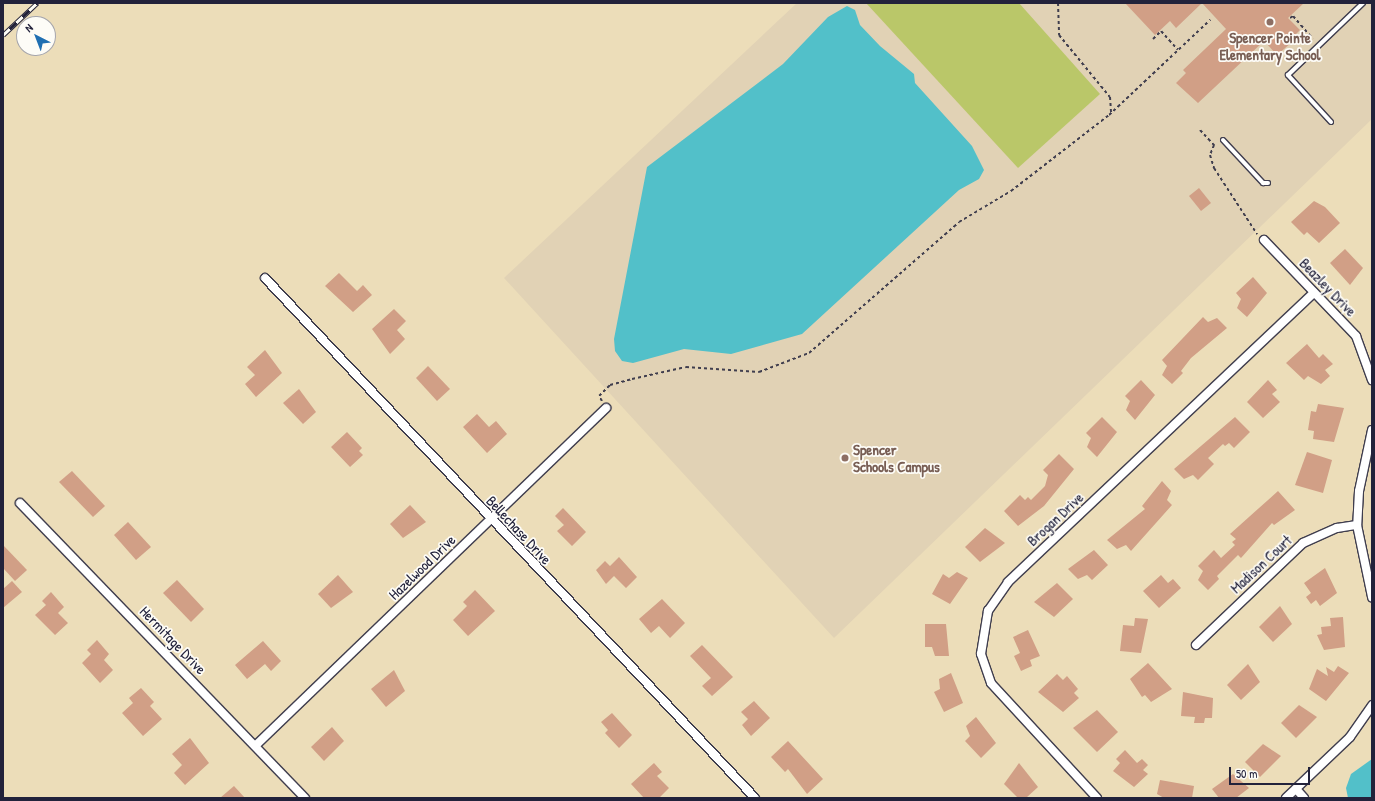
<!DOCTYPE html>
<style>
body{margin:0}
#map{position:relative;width:1375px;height:801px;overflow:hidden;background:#ecddb9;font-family:"Patrick Hand",sans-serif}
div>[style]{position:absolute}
.built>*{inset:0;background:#e1d2b5}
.green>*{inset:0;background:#bac769}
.water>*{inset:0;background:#52c0c9}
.building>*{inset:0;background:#d19f86}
.path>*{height:2px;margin-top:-1px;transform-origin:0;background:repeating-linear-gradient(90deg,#403e4e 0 3px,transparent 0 6px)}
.roads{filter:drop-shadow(1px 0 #403e4e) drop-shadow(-1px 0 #403e4e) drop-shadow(0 1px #403e4e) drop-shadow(0 -1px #403e4e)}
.service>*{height:4px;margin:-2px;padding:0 2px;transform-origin:2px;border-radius:2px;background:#fff}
.minor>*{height:8px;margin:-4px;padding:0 4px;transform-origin:4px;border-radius:4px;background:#fff}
.rail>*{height:4.5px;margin-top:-2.25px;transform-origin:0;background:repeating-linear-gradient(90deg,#fdfcf7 0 9px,#22223b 0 18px);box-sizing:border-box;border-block:1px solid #22223b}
.dots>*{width:11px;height:11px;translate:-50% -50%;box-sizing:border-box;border:2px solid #fdfcf7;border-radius:50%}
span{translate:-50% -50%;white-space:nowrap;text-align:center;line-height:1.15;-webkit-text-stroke:3.5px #fdfcf7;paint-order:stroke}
.education-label{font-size:15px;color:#785e54;font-weight:700}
.left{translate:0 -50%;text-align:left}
.street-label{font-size:15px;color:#22223b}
.frame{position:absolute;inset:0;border:4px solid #22223b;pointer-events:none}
.north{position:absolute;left:16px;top:16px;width:40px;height:40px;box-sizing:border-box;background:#fdfcf7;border:1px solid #a5a5ac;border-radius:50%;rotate:318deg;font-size:11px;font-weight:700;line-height:16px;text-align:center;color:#22223b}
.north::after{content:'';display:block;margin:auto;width:14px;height:18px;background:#1f6fb2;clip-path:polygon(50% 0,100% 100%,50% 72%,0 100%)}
.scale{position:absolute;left:1229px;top:767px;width:81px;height:18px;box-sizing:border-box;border:2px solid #22223b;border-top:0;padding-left:5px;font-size:12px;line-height:14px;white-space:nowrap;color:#22223b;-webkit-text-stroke:3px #fdfcf7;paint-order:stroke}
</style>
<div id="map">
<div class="built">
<i style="clip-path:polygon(797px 3px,1372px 3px,1372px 119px,834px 638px,504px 278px)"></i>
</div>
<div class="green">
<i style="clip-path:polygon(866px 3px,1019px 3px,1100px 94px,1018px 168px)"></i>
</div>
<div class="water">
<i style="clip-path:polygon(847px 6px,855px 10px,860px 25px,880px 46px,914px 74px,915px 83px,972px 146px,984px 170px,979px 179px,959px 190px,802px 334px,731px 354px,684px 349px,633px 363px,622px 361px,615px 351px,614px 339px,647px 167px,783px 64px,828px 17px)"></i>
<i style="clip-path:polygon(1372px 759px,1372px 798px,1348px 798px,1346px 788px,1351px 774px)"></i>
</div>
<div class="building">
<i style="clip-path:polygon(1125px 3px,1304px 3px,1288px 18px,1300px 30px,1289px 41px,1291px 43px,1277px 55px,1264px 41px,1198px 103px,1176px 83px,1186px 73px,1183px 70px,1226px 29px,1202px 3px,1176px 28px,1170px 21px,1155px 35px)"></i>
<i style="clip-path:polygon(1199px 188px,1211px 203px,1201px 211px,1189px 196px)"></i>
<i style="clip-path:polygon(1314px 201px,1325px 207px,1340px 223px,1319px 243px,1307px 232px,1304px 235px,1291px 222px)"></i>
<i style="clip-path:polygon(1345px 249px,1363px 268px,1350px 285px,1330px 263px)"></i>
<i style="clip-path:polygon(339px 273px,357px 291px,363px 285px,372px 295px,353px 312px,325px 286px)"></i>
<i style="clip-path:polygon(1253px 277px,1267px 293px,1247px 317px,1237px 308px,1241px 299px,1236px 293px)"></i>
<i style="clip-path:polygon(394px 309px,406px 321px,397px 330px,405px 339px,390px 354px,372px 329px)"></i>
<i style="clip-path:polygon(1203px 317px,1208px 322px,1217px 318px,1227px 328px,1191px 358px,1181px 371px,1183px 373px,1172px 384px,1162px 375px,1167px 366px,1162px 360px)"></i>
<i style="clip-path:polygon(1307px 344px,1319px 358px,1323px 354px,1333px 364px,1325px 370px,1330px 376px,1321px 384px,1308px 376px,1304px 380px,1286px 363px)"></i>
<i style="clip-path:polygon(265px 350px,282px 373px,256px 397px,245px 384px,255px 375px,247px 367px)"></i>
<i style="clip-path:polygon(428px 366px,450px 389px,437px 401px,416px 378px)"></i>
<i style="clip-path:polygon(1141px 380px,1155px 395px,1135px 420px,1126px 410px,1130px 401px,1125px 396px)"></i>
<i style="clip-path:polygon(1268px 380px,1277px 390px,1272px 394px,1280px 402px,1263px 418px,1247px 402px)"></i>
<i style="clip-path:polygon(299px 389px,316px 412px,303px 424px,283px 403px)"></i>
<i style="clip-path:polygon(1318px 404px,1344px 408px,1334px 442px,1313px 439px,1314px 431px,1308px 430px,1311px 411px,1316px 412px)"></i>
<i style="clip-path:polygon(477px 414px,489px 427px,496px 421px,507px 434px,487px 453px,463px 427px)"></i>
<i style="clip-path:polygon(1102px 417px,1117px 432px,1097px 457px,1087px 447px,1091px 438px,1086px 433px)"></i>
<i style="clip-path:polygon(1235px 417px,1250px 432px,1234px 448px,1229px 443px,1225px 446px,1223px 444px,1208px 458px,1214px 464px,1198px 480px,1193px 475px,1184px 479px,1174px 469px)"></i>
<i style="clip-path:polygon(347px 432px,362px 448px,359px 451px,363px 455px,350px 467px,331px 447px)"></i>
<i style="clip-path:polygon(1307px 452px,1332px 460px,1323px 493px,1295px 485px)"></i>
<i style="clip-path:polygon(1059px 454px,1074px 469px,1044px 506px,1018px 526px,1004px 511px,1020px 495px,1025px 500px,1028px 497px,1031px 500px,1045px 486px,1048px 475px,1043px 470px)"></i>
<i style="clip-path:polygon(72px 471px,105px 506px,93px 517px,59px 482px)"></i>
<i style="clip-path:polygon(1162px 481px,1171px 491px,1167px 500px,1172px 505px,1131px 551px,1126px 545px,1117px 549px,1107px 540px,1145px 509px,1142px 506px)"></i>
<i style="clip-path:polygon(1278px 491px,1295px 510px,1274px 525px,1272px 523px,1241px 558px,1238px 555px,1217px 576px,1219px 579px,1208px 590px,1198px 580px,1203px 571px,1198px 566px,1214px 550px,1221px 558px,1235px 545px,1232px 542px,1236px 539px,1230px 534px)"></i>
<i style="clip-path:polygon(410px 505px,426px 522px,403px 538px,390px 524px)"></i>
<i style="clip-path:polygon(563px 508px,586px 532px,572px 546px,557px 531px,564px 525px,555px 516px)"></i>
<i style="clip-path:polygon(128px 522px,151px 547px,136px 560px,114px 535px)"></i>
<i style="clip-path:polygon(985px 528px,1005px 543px,980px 562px,965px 547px)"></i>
<i style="clip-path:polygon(3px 545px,27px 570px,15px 581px,3px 568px)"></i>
<i style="clip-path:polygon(1094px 550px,1108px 565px,1092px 580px,1087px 575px,1078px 579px,1068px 569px)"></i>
<i style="clip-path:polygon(619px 557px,637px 577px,626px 588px,614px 576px,606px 584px,596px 570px,605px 561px,610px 566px)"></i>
<i style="clip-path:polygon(1325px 568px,1337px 593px,1320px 606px,1316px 600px,1311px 604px,1306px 597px,1311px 593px,1304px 583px)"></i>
<i style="clip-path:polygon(957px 572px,968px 578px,950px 604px,932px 594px,943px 574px,949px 578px)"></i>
<i style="clip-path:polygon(338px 575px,353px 592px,331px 608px,318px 594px)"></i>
<i style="clip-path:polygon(1161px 575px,1168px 583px,1173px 579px,1181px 588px,1159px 608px,1143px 591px)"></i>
<i style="clip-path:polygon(177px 580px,204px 609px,191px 622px,163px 593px)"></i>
<i style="clip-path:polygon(12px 581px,22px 592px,3px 608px,3px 589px)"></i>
<i style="clip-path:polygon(1057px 583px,1073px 599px,1054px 617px,1034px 602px)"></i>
<i style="clip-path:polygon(475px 590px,495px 611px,468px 636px,453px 620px,467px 606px,463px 602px)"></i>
<i style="clip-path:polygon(51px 592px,64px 607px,58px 613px,68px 623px,55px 635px,35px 615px,46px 605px,42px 601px)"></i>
<i style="clip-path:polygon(662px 599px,685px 623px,670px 638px,659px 626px,651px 633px,639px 619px)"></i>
<i style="clip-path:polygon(1280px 606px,1292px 624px,1273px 642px,1259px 627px)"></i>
<i style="clip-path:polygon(1343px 617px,1345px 647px,1324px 650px,1317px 635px,1322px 634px,1321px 627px,1331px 626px,1330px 618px)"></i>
<i style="clip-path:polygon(1135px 618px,1148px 619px,1141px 653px,1120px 651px,1123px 625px,1134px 626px)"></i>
<i style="clip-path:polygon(925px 624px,946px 624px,949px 656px,935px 656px,932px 647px,925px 647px)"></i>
<i style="clip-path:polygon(1028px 630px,1040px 656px,1030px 660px,1032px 666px,1021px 671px,1014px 656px,1020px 653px,1013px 637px)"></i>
<i style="clip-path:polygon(97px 640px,109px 654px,104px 660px,113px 670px,100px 683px,82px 663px,91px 654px,87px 650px)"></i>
<i style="clip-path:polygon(263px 641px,281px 661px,271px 671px,265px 664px,247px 679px,235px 665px)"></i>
<i style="clip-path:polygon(702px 645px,733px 677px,712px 696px,702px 686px,711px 678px,690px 656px)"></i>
<i style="clip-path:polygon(1148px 663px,1172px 689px,1151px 702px,1145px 695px,1142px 697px,1130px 679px)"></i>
<i style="clip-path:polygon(1248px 664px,1260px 682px,1241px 700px,1227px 685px)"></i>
<i style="clip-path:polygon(1338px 666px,1349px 673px,1326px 701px,1309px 689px,1317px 669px,1328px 676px,1326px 667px,1334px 672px)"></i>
<i style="clip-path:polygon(394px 670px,405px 691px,386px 707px,371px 689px)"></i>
<i style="clip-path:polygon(951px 673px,963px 703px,944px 712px,934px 692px,940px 689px,939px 679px)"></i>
<i style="clip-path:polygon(1057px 674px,1063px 680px,1067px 676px,1078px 689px,1074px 693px,1079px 698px,1063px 712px,1038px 692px)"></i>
<i style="clip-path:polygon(141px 688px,154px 702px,150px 706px,162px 719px,143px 736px,122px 713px,133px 703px,129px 698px)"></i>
<i style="clip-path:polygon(1183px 692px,1213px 698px,1212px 718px,1205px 718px,1204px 723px,1194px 723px,1195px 717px,1181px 716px)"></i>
<i style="clip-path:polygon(754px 701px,770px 718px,751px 736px,742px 725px,748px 719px,741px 712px)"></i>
<i style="clip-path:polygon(1299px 705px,1317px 717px,1296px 738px,1281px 723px)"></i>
<i style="clip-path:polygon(1097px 710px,1118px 732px,1097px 752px,1073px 728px)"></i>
<i style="clip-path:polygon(612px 713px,632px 735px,619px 748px,605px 733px,608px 730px,601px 722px)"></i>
<i style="clip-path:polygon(976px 717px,996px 743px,981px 758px,965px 741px,970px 736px,966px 726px)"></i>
<i style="clip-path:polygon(332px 727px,344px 741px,324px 761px,311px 747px)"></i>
<i style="clip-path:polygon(190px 738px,209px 763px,185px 785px,174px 773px,182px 765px,172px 754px)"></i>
<i style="clip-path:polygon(788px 741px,823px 779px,807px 794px,788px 769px,785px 772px,771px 757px)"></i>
<i style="clip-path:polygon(1263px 744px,1281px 756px,1260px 777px,1245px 762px)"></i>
<i style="clip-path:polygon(1125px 750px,1137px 763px,1142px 759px,1148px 765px,1143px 770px,1148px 774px,1134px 787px,1113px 771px,1120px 763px,1116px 759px)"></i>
<i style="clip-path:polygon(654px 763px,662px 772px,657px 776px,669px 788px,659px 798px,644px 798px,631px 784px)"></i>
<i style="clip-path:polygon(1019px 763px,1038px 787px,1026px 798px,1018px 798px,1004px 784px)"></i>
<i style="clip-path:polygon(1233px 774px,1249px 788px,1236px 798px,1219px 798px,1212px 789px)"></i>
<i style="clip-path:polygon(1160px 780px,1194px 786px,1192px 798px,1164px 798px,1157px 794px)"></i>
<i style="clip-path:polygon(234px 786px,245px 798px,220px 798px)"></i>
</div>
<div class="path">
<i style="left:1058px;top:3px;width:32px;rotate:88deg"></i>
<i style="left:1059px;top:35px;width:80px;rotate:50.6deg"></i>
<i style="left:1110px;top:97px;width:16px;rotate:86deg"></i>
<i style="left:1290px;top:18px;width:4px;rotate:-34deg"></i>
<i style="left:1293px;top:16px;width:30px;rotate:49deg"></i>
<i style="left:1153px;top:39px;width:11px;rotate:-45deg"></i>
<i style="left:1161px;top:31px;width:25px;rotate:48deg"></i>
<i style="left:1200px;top:130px;width:21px;rotate:47deg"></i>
<i style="left:1214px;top:145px;width:11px;rotate:112deg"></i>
<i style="left:1210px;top:155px;width:14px;rotate:73deg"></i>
<i style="left:1214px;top:168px;width:79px;rotate:56.9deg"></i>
<i style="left:602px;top:401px;width:6px;rotate:-121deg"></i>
<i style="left:599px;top:396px;width:16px;rotate:-45deg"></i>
<i style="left:610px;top:385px;width:23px;rotate:-15deg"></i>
<i style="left:632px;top:379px;width:55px;rotate:-12.5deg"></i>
<i style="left:686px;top:367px;width:73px;rotate:3.9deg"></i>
<i style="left:759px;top:372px;width:53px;rotate:-20.8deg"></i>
<i style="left:809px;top:353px;width:199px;rotate:-41.1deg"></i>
<i style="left:959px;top:222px;width:61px;rotate:-30.8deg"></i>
<i style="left:1011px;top:191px;width:124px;rotate:-37.8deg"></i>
<i style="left:1109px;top:115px;width:139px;rotate:-43.2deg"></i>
</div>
<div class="roads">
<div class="service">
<i style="left:1331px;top:122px;width:64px;rotate:-132.5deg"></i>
<i style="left:1288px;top:75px;width:104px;rotate:-43.8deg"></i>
<i style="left:1223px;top:140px;width:59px;rotate:47.1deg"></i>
<i style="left:1263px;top:183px;width:5px"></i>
</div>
<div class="minor">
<i style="left:1264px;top:240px;width:133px;rotate:46.2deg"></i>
<i style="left:1356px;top:336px;width:47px;rotate:70deg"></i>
<i style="left:265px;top:278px;width:714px;rotate:46.7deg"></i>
<i style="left:1372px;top:430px;width:62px;rotate:102deg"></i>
<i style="left:1359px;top:491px;width:34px;rotate:93deg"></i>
<i style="left:1357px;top:525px;width:74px;rotate:78.2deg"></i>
<i style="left:20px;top:503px;width:410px;rotate:46deg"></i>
<i style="left:1196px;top:645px;width:148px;rotate:-43.6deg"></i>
<i style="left:1303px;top:543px;width:37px;rotate:-24deg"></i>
<i style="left:1337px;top:528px;width:20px;rotate:-9deg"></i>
<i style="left:256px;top:745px;width:486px;rotate:-43.9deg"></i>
<i style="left:1296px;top:789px;width:12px;rotate:48deg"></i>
<i style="left:1097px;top:798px;width:156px;rotate:-132.7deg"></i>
<i style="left:991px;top:683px;width:31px;rotate:-109deg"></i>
<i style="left:981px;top:654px;width:44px;rotate:-80.8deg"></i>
<i style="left:988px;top:611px;width:35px;rotate:-55deg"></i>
<i style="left:1008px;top:582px;width:421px;rotate:-43.4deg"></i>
<i style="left:1286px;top:798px;width:88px;rotate:-43.6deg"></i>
<i style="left:1350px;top:737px;width:39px;rotate:-55deg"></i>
</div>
</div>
<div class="rail">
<i style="left:3px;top:35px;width:47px;rotate:-43.3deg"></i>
</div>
<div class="dots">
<i style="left:1270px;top:22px;background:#8d6e63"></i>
<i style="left:845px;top:458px;background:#8d6e63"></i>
</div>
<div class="education-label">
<span style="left:1270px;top:46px">Spencer Pointe<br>Elementary School</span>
<span class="left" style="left:853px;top:458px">Spencer<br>Schools Campus</span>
</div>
<div class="street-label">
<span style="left:1328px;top:287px;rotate:46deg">Beazley Drive</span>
<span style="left:1055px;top:519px;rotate:-43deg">Brogan Drive</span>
<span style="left:519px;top:530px;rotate:47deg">Bellechase Drive</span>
<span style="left:1261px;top:564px;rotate:-43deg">Madison Court</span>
<span style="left:422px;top:567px;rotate:-44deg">Hazelwood Drive</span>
<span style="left:173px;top:640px;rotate:46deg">Hermitage Drive</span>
</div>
<div class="frame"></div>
<div class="north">N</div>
<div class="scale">50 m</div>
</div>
